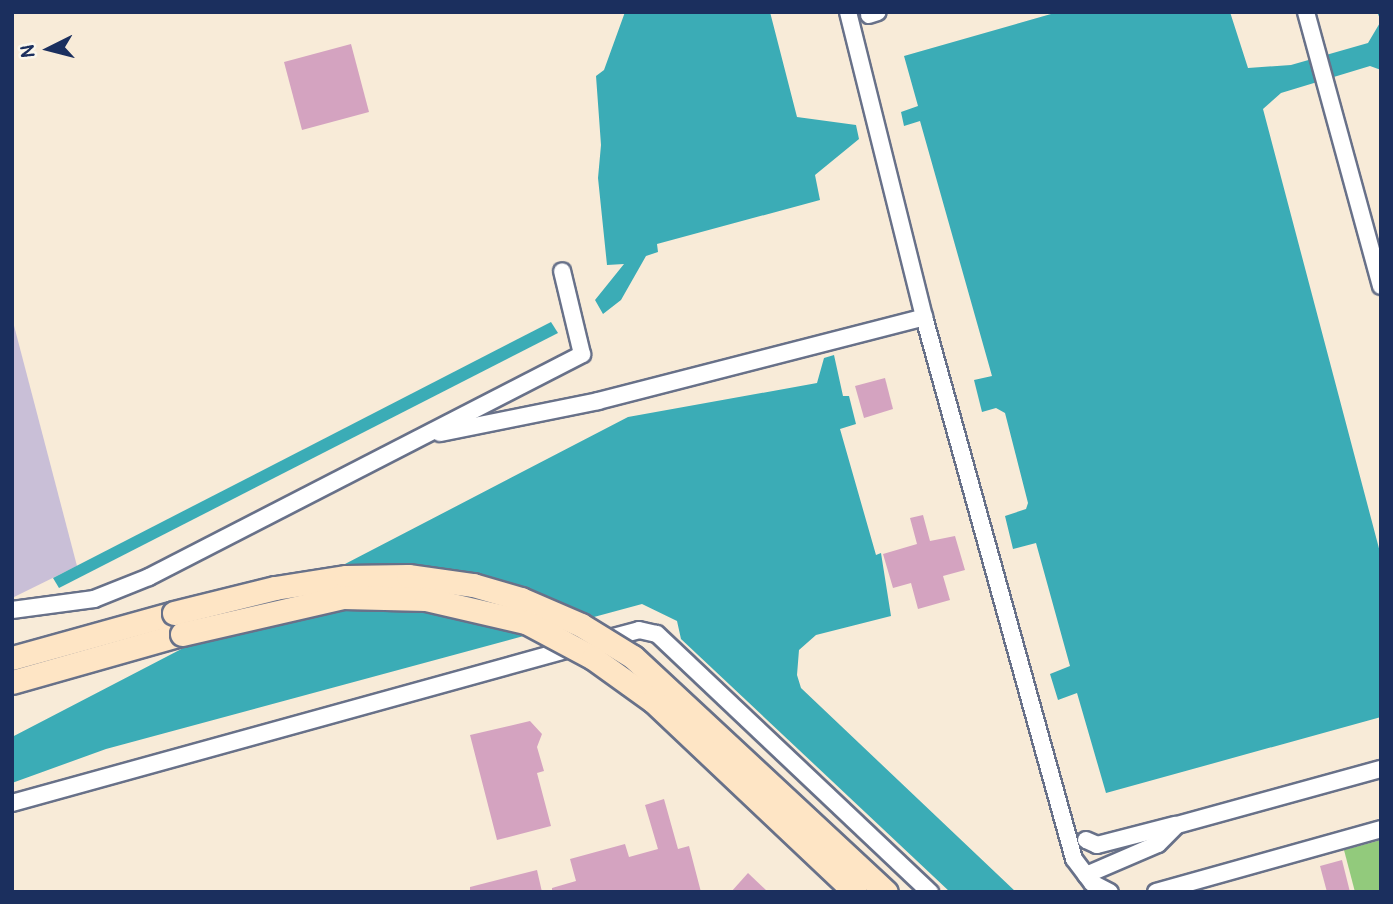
<!DOCTYPE html>
<style>
body{margin:0}
#map{position:relative;width:1393px;height:904px;overflow:hidden;background:#f8ebd8;font-family:Pangolin,sans-serif}
div>[style]{position:absolute}
.industrial>*{inset:0;background:#c9bfd7}
.green>*{inset:0;background:#92ca7c}
.water>*{inset:0;background:#3bacb6}
.building>*{inset:0;background:#d4a3c0}
.roads{filter:drop-shadow(2px 0 #687189) drop-shadow(-2px 0 #687189) drop-shadow(0 2px #687189) drop-shadow(0 -2px #687189)}
.street>*{height:16px;margin:-8px;padding:0 8px;transform-origin:8px;border-radius:8px;background:#fff}
.secondary>*{height:23px;margin:-11.5px;padding:0 11.5px;transform-origin:11.5px;border-radius:11.5px;background:#fee5c5}
.bridges{filter:drop-shadow(2px 0 #687189) drop-shadow(-2px 0 #687189) drop-shadow(0 2px #687189) drop-shadow(0 -2px #687189)}
.secondary-bridge>*{height:23px;margin:-11.5px;padding:0 11.5px;transform-origin:11.5px;border-radius:11.5px;background:#fee5c5}
span{translate:-50% -50%;white-space:nowrap;text-align:center;line-height:1.15;-webkit-text-stroke:5px #fbf7ec;paint-order:stroke}
.frame{position:absolute;inset:0;border:14px solid #1b2f5e;pointer-events:none}
.north{position:absolute;left:14px;top:14px;width:70px;height:70px;-webkit-text-stroke:5px #fbf7ec;paint-order:stroke;rotate:264deg;font-size:19px;font-weight:700;line-height:28px;text-align:center;color:#1b2f5e}
.north::after{content:'';display:block;margin:auto;width:24px;height:32px;background:#1b2f5e;clip-path:polygon(50% 0,100% 100%,50% 72%,0 100%)}
</style>
<div id="map">
<div class="industrial">
<i style="clip-path:polygon(12px 318px,77px 566px,12px 598px)"></i>
</div>
<div class="green">
<i style="clip-path:polygon(1381px 840px,1381px 892px,1355px 892px,1344px 850px)"></i>
</div>
<div class="water">
<i style="clip-path:polygon(625px 12px,770px 12px,797px 117px,856px 125px,859px 139px,815px 175px,820px 200px,657px 244px,658px 252px,646px 256px,621px 300px,603px 314px,595px 300px,624px 264px,607px 265px,598px 178px,601px 145px,596px 76px,604px 70px)"></i>
<i style="clip-path:polygon(1058px 12px,1230px 12px,1248px 68px,1291px 65px,1368px 43px,1381px 21px,1377px 12px,1381px 12px,1381px 70px,1370px 66px,1281px 93px,1263px 109px,1381px 556px,1381px 717px,1106px 793px,1077px 693px,1058px 700px,1050px 674px,1070px 666px,1036px 543px,1013px 549px,1005px 516px,1026px 509px,1028px 503px,1005px 413px,996px 408px,982px 412px,974px 380px,992px 376px,920px 121px,904px 126px,901px 112px,918px 106px,904px 56px)"></i>
<i style="clip-path:polygon(551px 322px,558px 333px,59px 588px,53px 578px)"></i>
<i style="clip-path:polygon(834px 355px,843px 396px,849px 396px,856px 424px,840px 429px,876px 555px,881px 553px,891px 616px,816px 635px,799px 650px,797px 675px,801px 688px,1016px 892px,950px 892px,681px 639px,677px 621px,642px 604px,106px 749px,12px 783px,12px 737px,628px 417px,817px 383px,824px 358px)"></i>
</div>
<div class="building">
<i style="clip-path:polygon(351px 44px,369px 112px,302px 130px,284px 62px)"></i>
<i style="clip-path:polygon(885px 378px,893px 409px,864px 418px,855px 386px)"></i>
<i style="clip-path:polygon(923px 515px,930px 541px,955px 536px,965px 570px,943px 576px,950px 600px,918px 609px,911px 583px,893px 588px,883px 554px,917px 544px,910px 518px)"></i>
<i style="clip-path:polygon(530px 721px,542px 734px,537px 747px,544px 771px,537px 773px,551px 826px,497px 840px,470px 735px)"></i>
<i style="clip-path:polygon(664px 799px,678px 849px,689px 846px,701px 892px,552px 892px,552px 888px,576px 881px,570px 859px,625px 844px,629px 857px,658px 849px,645px 805px)"></i>
<i style="clip-path:polygon(1342px 860px,1350px 892px,1327px 892px,1320px 866px)"></i>
<i style="clip-path:polygon(537px 870px,542px 892px,470px 892px,470px 887px)"></i>
<i style="clip-path:polygon(748px 873px,768px 892px,731px 892px)"></i>
</div>
<div class="roads">
<div class="street">
<i style="left:848px;top:12px;width:314px;rotate:76deg"></i>
<i style="left:924px;top:317px;width:562px;rotate:74.53deg"></i>
<i style="left:1074px;top:859px;width:30px;rotate:53deg"></i>
<i style="left:1092px;top:883px;width:20px;rotate:27deg"></i>
<i style="left:1306px;top:12px;width:284px;rotate:74.7deg"></i>
<i style="left:869px;top:15px;width:9px;rotate:-18deg"></i>
<i style="left:440px;top:433px;width:161px;rotate:-11.4deg"></i>
<i style="left:598px;top:401px;width:337px;rotate:-14.4deg"></i>
<i style="left:12px;top:610px;width:83px;rotate:-7.6deg"></i>
<i style="left:94px;top:599px;width:59px;rotate:-21.8deg"></i>
<i style="left:149px;top:577px;width:487px;rotate:-27.2deg"></i>
<i style="left:582px;top:354px;width:85px;rotate:-103.5deg"></i>
<i style="left:602px;top:640px;width:38px;rotate:-15deg"></i>
<i style="left:639px;top:630px;width:18px;rotate:13deg"></i>
<i style="left:657px;top:634px;width:376px;rotate:43.4deg"></i>
<i style="left:12px;top:803px;width:586px;rotate:-15.44deg"></i>
<i style="left:1086px;top:840px;width:12px;rotate:24deg"></i>
<i style="left:1097px;top:845px;width:81px;rotate:-14.4deg"></i>
<i style="left:1086px;top:875px;width:78px;rotate:-23.3deg"></i>
<i style="left:1158px;top:844px;width:27px;rotate:-45deg"></i>
<i style="left:1177px;top:825px;width:212px;rotate:-15.4deg"></i>
<i style="left:1156px;top:892px;width:234px;rotate:-15.6deg"></i>
</div>
<div class="secondary">
<i style="left:12px;top:658px;width:168px;rotate:-15.5deg"></i>
<i style="left:12px;top:682px;width:177px;rotate:-15.8deg"></i>
</div>
</div>
<div class="bridges">
<div class="secondary-bridge">
<i style="left:174px;top:613px;width:104px;rotate:-13.9deg"></i>
<i style="left:275px;top:588px;width:72px;rotate:-8.8deg"></i>
<i style="left:346px;top:577px;width:62px;rotate:-0.9deg"></i>
<i style="left:408px;top:576px;width:66px;rotate:7.9deg"></i>
<i style="left:473px;top:585px;width:50px;rotate:16.3deg"></i>
<i style="left:521px;top:599px;width:65px;rotate:23.4deg"></i>
<i style="left:581px;top:625px;width:61px;rotate:31.6deg"></i>
<i style="left:633px;top:657px;width:345px;rotate:42.9deg"></i>
<i style="left:182px;top:634px;width:165px;rotate:-12.9deg"></i>
<i style="left:343px;top:597px;width:83px;rotate:1.4deg"></i>
<i style="left:426px;top:599px;width:103px;rotate:13deg"></i>
<i style="left:526px;top:622px;width:76px;rotate:28.2deg"></i>
<i style="left:593px;top:658px;width:74px;rotate:35.6deg"></i>
<i style="left:653px;top:701px;width:278px;rotate:43.4deg"></i>
</div>
</div>
<div class="frame"></div>
<div class="north">N</div>
</div>
